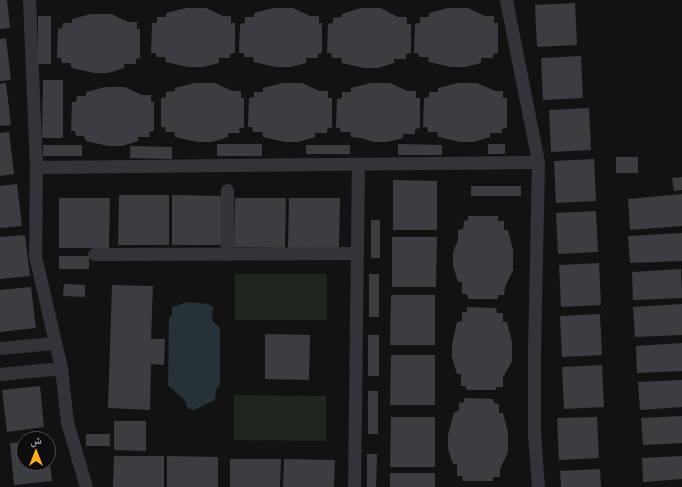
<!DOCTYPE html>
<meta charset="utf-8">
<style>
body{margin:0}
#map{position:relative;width:682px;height:487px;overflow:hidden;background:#121213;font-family:Montserrat,"Noto Naskh Arabic",sans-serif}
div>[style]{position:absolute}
.green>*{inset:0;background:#1e261e}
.water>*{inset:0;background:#273138}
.building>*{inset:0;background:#3b3d41}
.minor>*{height:13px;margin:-6.5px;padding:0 6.5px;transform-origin:6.5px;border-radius:6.5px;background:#323439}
span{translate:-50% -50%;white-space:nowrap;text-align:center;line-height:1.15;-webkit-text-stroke:3px #0d0d0e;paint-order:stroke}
.north{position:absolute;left:16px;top:431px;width:40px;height:40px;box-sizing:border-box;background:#0d0d0e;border:1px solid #494b51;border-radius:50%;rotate:0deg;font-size:11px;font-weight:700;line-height:16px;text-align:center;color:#a2a8b5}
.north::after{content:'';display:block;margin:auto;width:14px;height:18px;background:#fead1e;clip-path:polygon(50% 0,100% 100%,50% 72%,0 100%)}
</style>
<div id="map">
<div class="green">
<i style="clip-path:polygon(235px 274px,327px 274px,327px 320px,235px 320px)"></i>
<i style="clip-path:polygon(234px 395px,326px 396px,326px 441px,234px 440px)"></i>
</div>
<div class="water">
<i style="clip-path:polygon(188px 302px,208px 304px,213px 307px,212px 320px,220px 328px,220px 385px,216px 389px,215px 400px,194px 410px,187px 408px,186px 402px,168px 385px,169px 317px,172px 316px,172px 307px)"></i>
</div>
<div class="building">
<i style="clip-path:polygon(0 0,7px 0,10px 28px,0 29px)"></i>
<i style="clip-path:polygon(575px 3px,577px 45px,537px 47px,535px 5px)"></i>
<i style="clip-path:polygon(186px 8px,206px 8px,223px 16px,231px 16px,231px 23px,235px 23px,235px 53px,230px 54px,230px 58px,219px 58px,219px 63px,203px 67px,188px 67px,166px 62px,165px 57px,157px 57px,156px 53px,151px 53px,152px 23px,157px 23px,157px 17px,166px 17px,166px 13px)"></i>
<i style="clip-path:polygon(273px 8px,293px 8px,310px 16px,319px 16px,319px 23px,322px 23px,322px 53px,318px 54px,318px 58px,306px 58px,306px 63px,290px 67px,276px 67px,254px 62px,253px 57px,244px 57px,244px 53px,239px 53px,240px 24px,245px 23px,245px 17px,254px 17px,254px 13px)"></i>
<i style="clip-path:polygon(361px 8px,381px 8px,398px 17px,407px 17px,407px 24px,411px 24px,411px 53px,406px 54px,406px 59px,394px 59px,394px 63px,378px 68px,364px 68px,342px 63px,341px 58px,332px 58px,331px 53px,327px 53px,328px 24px,333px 23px,333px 18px,342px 17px,342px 14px)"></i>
<i style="clip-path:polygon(448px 8px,468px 8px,485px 16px,494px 16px,494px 23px,498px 23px,498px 53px,493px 54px,493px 58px,481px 58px,481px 63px,465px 67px,451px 67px,429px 62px,428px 57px,419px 57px,418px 53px,414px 53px,415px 24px,420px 23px,420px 17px,429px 17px,429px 13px)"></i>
<i style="clip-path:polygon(91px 14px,111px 14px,128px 22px,137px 22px,137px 29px,140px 29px,140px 58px,136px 59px,136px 64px,124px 64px,124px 68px,108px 73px,94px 73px,72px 68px,70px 63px,62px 63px,61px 58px,57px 58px,58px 29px,62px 28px,63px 23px,72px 23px,72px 19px)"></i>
<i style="clip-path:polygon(38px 16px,51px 16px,51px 64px,38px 64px)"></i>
<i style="clip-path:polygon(6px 38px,11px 80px,0 81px,0 39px)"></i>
<i style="clip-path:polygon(581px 56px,583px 98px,543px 100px,541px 58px)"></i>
<i style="clip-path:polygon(43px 80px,63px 80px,63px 138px,42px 138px)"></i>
<i style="clip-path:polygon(6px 83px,11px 125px,0 126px,0 84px)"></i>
<i style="clip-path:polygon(195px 83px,215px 83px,232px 91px,241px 91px,241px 98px,244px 98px,244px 127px,239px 129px,240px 133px,228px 133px,228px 137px,212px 142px,198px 142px,175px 137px,174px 132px,166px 132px,165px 127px,161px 127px,161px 98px,166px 97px,166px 92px,175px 91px,175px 88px)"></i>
<i style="clip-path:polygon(283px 83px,302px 83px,319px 91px,328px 91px,328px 98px,332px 98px,332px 127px,327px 129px,327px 133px,315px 133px,315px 137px,299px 142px,285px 142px,263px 137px,262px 132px,253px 132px,252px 127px,248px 127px,249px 98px,254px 97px,254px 92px,263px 92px,263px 88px)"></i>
<i style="clip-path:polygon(371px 83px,390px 83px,407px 91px,416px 91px,416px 98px,420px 98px,420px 128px,415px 129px,415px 134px,403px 134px,403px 138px,387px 142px,373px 142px,361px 138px,351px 137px,350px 132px,341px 132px,340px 128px,336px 128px,337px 99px,342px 98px,342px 92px,351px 92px,351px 88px)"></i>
<i style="clip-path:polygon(458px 83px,477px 83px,495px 91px,503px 91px,503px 98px,507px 98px,507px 127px,502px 129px,502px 133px,490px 133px,490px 137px,474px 142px,460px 142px,438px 137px,437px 132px,428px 132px,427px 127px,423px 127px,424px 98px,429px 97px,429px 92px,438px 92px,438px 88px)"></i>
<i style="clip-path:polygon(105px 87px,125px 87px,142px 95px,151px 95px,151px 102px,154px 102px,154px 131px,149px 132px,150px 137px,138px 137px,138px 141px,122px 146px,108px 146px,86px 141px,84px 136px,76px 136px,75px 131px,71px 131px,72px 102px,76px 102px,77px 96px,86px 96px,86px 92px)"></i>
<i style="clip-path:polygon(589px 108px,591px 150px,551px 152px,549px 110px)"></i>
<i style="clip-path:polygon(9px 132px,14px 174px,0 176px,0 133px)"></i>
<i style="clip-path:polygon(217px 144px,262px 144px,262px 156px,217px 156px)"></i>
<i style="clip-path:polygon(398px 144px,442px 145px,442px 155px,398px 155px)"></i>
<i style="clip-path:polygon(488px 144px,505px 144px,505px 154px,488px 154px)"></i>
<i style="clip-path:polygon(43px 145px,82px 145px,82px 156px,43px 156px)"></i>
<i style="clip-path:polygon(306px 145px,350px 145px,350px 154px,306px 154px)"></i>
<i style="clip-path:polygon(130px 146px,172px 147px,172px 159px,130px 158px)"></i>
<i style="clip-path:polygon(616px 157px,638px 157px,638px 173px,616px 173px)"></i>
<i style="clip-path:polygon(594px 159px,596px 201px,556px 203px,554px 161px)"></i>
<i style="clip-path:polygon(682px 177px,682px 190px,674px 191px,672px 178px)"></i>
<i style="clip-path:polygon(393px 180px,437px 181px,437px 230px,393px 230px)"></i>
<i style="clip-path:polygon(17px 184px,22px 226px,0 228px,0 186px)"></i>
<i style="clip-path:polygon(471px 186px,521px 186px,521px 196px,471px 196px)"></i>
<i style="clip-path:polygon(682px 194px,682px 226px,630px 230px,628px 199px)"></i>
<i style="clip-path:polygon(119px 195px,169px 195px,169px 245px,118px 245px)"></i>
<i style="clip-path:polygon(172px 195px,223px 196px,223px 245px,172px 245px)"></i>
<i style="clip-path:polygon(59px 198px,110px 198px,109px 248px,59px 248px)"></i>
<i style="clip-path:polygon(235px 198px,286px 198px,285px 248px,234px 247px)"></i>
<i style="clip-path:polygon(289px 198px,340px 198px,339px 248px,288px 248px)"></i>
<i style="clip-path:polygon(596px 211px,598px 252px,558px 254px,556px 213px)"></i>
<i style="clip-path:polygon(468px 216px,498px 216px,498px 221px,504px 221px,504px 230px,508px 230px,513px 250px,513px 270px,505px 287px,504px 295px,498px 295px,498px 299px,468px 299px,467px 294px,462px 294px,462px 282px,458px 282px,453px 266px,453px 252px,458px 240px,458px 230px,463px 229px,464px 221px,468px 220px)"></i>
<i style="clip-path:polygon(371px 220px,380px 220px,380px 258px,371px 258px)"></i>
<i style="clip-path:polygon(682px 233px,682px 261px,630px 263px,628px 236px)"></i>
<i style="clip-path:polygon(25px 235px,30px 276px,0 279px,0 237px)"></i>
<i style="clip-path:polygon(392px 237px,437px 237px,436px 287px,392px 287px)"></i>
<i style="clip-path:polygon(59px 256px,89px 256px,89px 269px,59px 269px)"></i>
<i style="clip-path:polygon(599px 263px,601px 305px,561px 307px,559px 265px)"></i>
<i style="clip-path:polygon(681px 269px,682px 298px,633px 300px,632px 272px)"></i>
<i style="clip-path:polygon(369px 274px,379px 274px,379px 317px,369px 317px)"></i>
<i style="clip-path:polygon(64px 284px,85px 285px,85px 297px,63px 296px)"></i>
<i style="clip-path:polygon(112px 285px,153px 286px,151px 339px,165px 339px,164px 365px,151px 364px,150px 410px,108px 408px)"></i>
<i style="clip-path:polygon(31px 287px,36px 328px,0 332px,0 290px)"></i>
<i style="clip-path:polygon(391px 295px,435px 295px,435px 345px,390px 345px)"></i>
<i style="clip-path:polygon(682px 304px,682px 335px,635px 337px,633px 307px)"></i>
<i style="clip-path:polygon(467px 307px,496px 308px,497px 313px,503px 313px,503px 322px,507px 322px,512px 342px,512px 361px,503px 378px,503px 387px,496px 387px,496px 390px,467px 390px,465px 386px,461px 386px,461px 374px,457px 374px,452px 358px,452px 344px,457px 322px,462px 321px,462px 312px,467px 312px)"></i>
<i style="clip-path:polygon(600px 314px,602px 355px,562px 357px,560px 316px)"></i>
<i style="clip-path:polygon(265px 334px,310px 335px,309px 380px,265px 379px)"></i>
<i style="clip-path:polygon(368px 335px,379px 335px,379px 376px,368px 376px)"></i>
<i style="clip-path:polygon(682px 343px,682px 371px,637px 373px,636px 346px)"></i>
<i style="clip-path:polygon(391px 355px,435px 355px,435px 405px,390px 405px)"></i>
<i style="clip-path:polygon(602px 365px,604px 407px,564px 409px,562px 367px)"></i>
<i style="clip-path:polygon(682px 380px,682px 407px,640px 410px,638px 382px)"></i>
<i style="clip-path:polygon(40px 386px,44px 427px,7px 432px,2px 390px)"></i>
<i style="clip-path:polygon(368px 391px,378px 391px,378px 434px,368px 434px)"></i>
<i style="clip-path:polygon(464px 398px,493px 399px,494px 403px,499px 404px,499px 413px,503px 413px,508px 432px,508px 452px,500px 469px,500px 477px,493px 477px,493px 481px,463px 481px,462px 476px,457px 476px,457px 464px,453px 464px,448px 449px,448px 435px,454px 412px,459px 411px,459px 403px,464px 402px)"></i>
<i style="clip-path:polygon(682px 416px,682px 443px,643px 445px,641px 418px)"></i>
<i style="clip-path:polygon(391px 417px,435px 417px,435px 467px,390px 467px)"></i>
<i style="clip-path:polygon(597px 417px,599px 458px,559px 460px,557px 418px)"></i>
<i style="clip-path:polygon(114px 421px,146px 421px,146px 451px,114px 450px)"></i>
<i style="clip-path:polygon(86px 434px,110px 434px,110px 446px,86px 446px)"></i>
<i style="clip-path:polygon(24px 442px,24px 463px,48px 463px,49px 458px,52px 481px,14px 485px,10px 443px)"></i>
<i style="clip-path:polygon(367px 454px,377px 454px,376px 487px,367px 487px)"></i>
<i style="clip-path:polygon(114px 456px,164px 456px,164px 487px,113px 487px)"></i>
<i style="clip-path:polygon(167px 456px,218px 457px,218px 487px,167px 487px)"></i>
<i style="clip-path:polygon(682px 456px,682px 479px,643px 482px,642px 458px)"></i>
<i style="clip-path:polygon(230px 459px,281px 459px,280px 487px,230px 487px)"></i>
<i style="clip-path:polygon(284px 459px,335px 460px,334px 487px,283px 487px)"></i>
<i style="clip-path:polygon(600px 469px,601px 487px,561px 487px,560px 471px)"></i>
<i style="clip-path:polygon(390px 473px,435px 473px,435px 487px,390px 487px)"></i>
</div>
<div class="minor">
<i style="left:29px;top:0;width:167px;rotate:87.6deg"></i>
<i style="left:36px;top:167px;width:89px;rotate:90.6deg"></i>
<i style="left:35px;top:256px;width:115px;rotate:76.9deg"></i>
<i style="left:61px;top:368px;width:54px;rotate:83.7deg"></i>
<i style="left:67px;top:422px;width:68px;rotate:73.7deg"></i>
<i style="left:506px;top:0;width:165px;rotate:78.8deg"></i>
<i style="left:538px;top:162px;width:190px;rotate:91.2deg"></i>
<i style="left:534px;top:352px;width:82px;rotate:90deg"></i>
<i style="left:534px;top:434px;width:53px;rotate:85.7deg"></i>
<i style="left:36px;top:167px;width:502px;rotate:-0.57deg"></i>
<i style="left:227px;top:190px;width:64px;rotate:90deg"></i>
<i style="left:94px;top:254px;width:263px;rotate:-0.2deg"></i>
<i style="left:0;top:348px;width:54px;rotate:-5.3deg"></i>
<i style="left:0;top:374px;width:61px;rotate:-5.6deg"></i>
<i style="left:354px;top:487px;width:321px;rotate:-89.3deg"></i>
</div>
<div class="north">ش</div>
</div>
